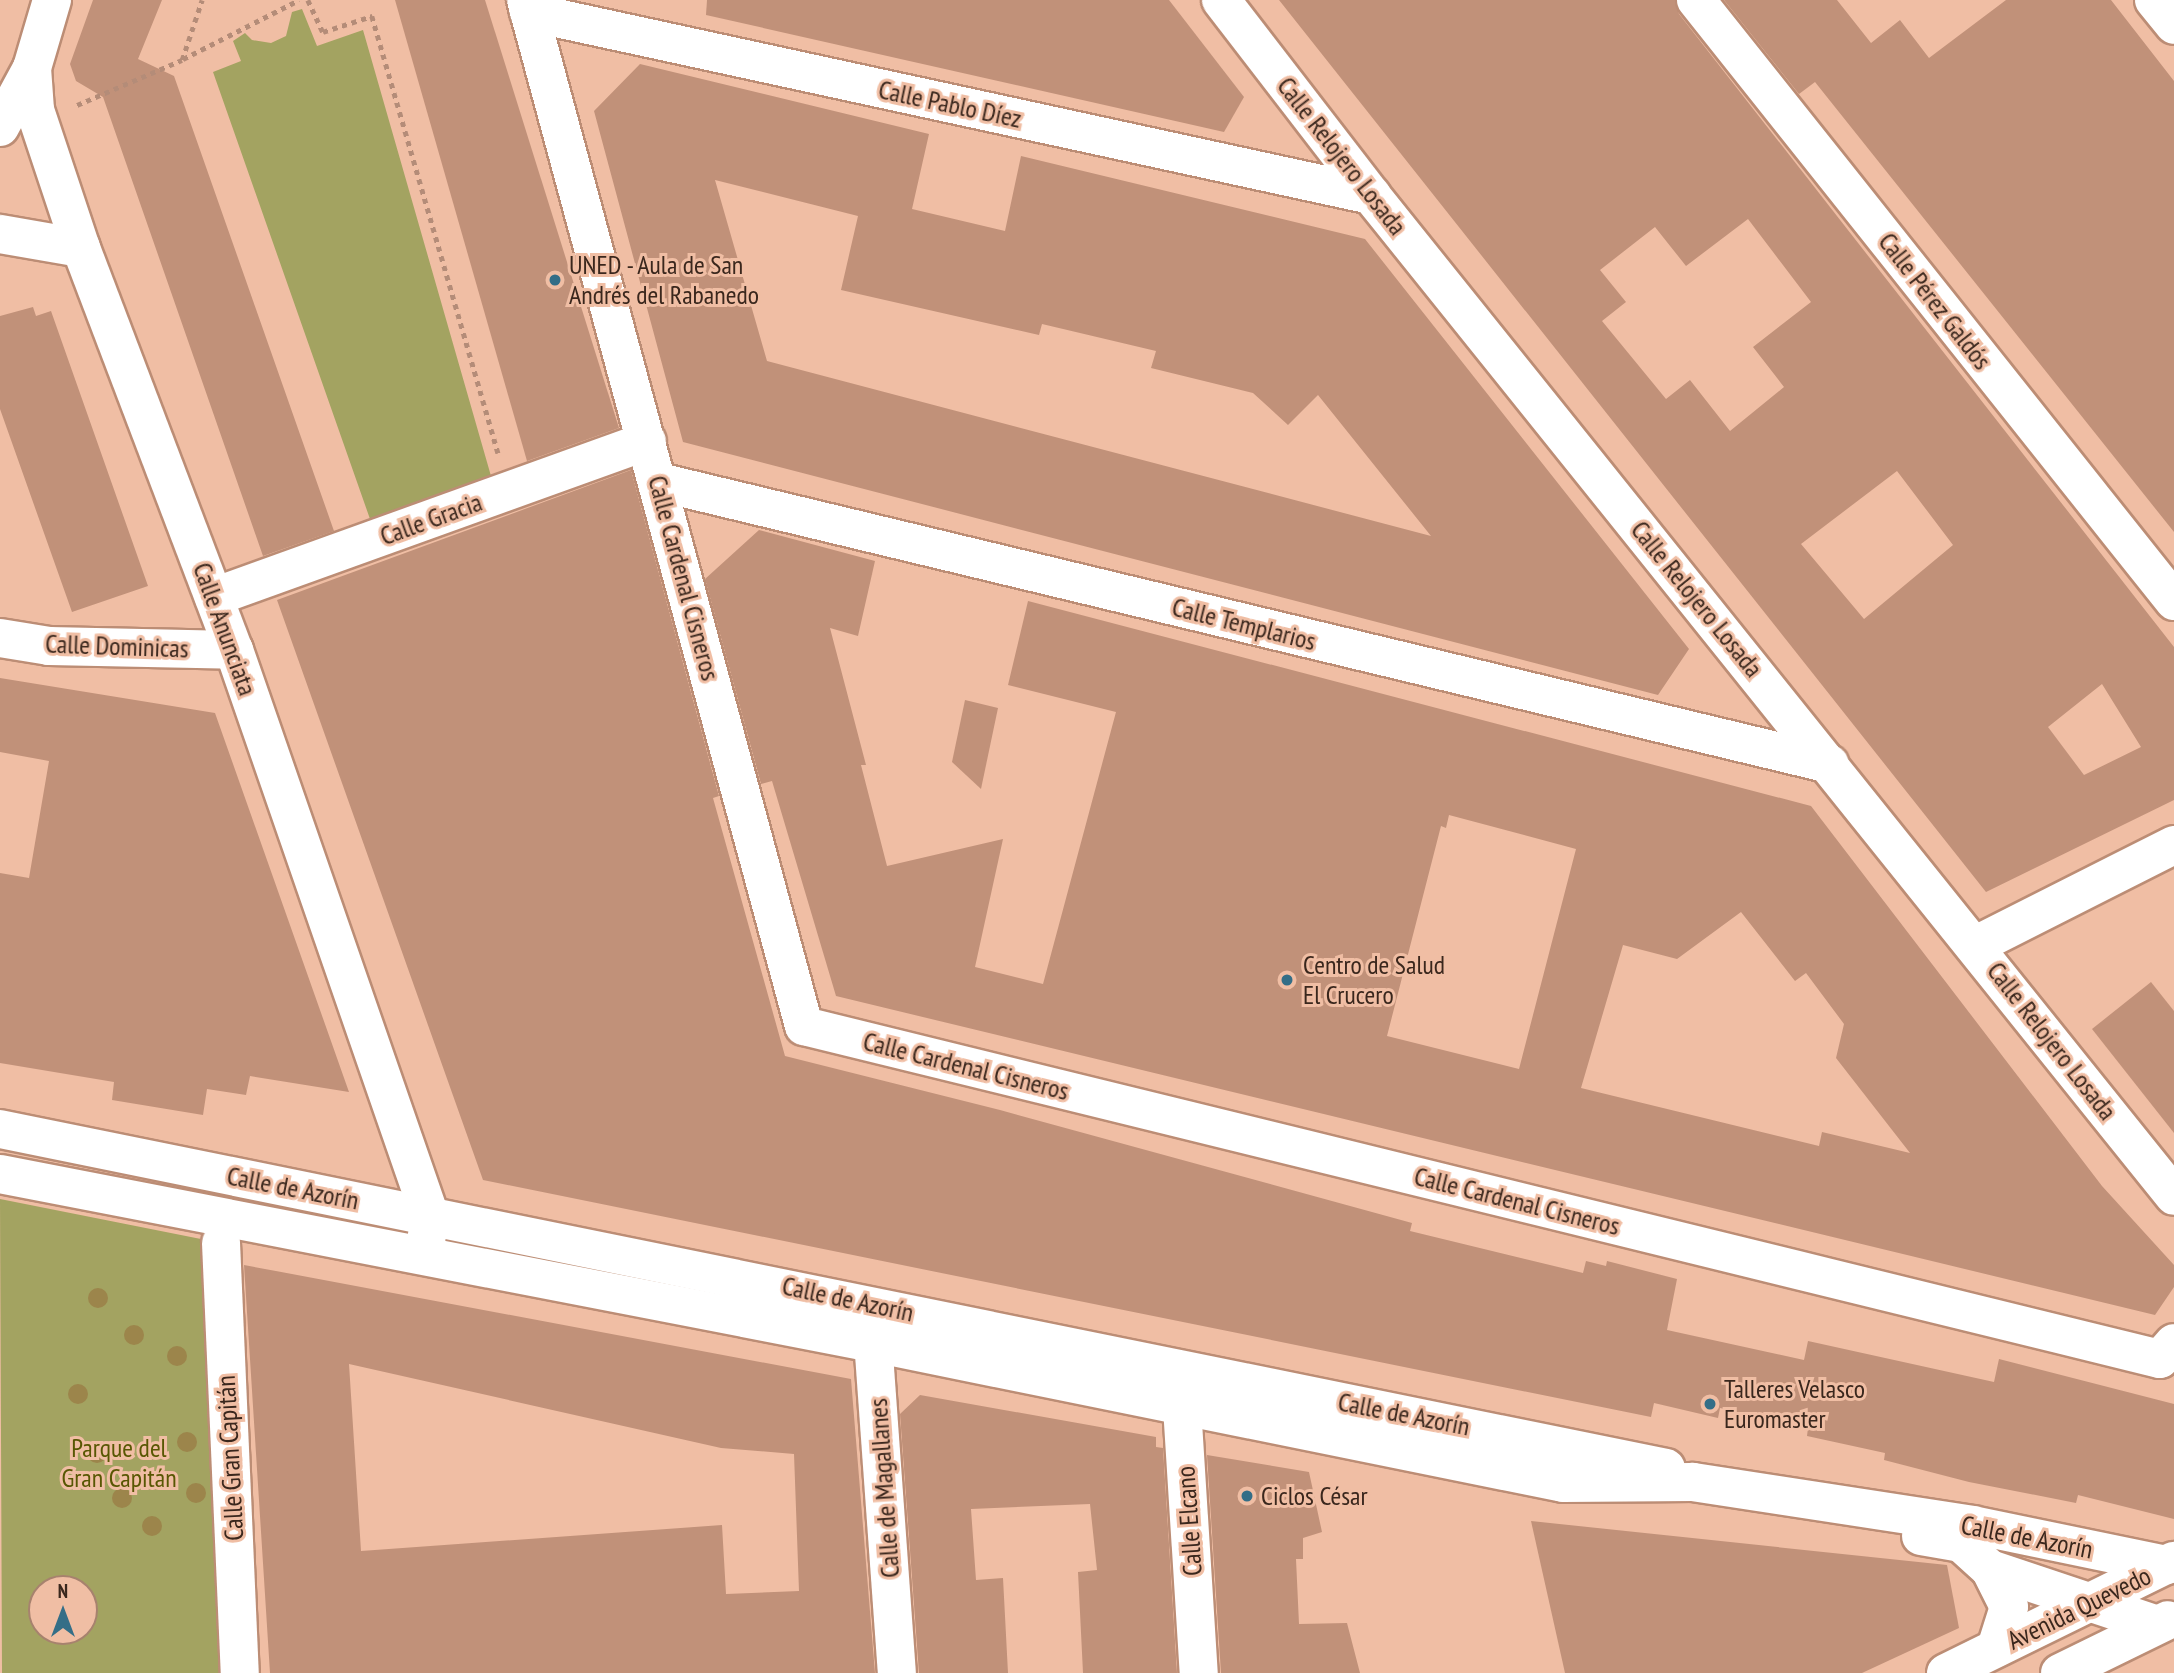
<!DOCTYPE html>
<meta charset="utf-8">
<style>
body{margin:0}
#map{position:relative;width:2174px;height:1673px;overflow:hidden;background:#f0bea4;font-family:"PT Sans Narrow",sans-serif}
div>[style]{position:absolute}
.green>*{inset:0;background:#a3a361}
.building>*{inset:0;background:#c19179}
.path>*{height:4.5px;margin-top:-2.25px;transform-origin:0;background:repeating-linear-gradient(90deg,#b48c78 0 5px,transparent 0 10px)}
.roads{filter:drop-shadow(2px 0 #bc8d75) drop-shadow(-2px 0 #bc8d75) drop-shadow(0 2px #bc8d75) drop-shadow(0 -2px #bc8d75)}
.street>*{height:38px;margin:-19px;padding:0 19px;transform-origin:19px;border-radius:19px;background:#fff}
.secondary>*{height:38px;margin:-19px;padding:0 19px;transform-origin:19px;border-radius:19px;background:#fff}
.trees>*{width:20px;height:20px;margin:-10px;border-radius:50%;background:#9c854b}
.dots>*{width:19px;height:19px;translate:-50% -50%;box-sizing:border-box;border:4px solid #f0bea4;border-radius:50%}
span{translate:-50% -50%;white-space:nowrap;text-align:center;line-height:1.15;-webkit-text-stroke:6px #f0bea4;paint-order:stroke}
.street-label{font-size:26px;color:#3a271d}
.poi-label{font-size:26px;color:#3a271d}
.left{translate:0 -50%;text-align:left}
.park-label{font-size:26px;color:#585703}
.north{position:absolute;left:28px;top:1575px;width:70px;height:70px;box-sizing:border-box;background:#f0bea4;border:2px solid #a7826e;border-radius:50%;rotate:0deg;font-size:19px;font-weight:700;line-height:28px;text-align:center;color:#3a271d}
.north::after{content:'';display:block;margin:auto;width:24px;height:32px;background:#346e87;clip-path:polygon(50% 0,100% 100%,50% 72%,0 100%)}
</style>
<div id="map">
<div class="green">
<i style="clip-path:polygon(302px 9px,317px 46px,363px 30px,491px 476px,370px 519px,213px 72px,241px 61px,233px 41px,245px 33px,252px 40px,271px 43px,286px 36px,292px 12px)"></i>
<i style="clip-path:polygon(evenodd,0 1199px,221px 1243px,254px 1673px,2px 1673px,0 1199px,42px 1589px,84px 1589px,84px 1631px,42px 1631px,42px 1589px)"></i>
</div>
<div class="building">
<i style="clip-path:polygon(93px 0,162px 0,138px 59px,174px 76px,334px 531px,263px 556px,103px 97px,76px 81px,70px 64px)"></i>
<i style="clip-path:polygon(395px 0,485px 0,619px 428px,527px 461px)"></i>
<i style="clip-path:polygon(707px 0,1169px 0,1244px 97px,1224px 132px,706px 15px)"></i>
<i style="clip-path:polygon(evenodd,1279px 0,1675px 0,1679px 14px,2174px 647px,2174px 800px,1986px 892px,1279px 0,1748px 219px,1811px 302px,1753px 347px,1784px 387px,1730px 431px,1690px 380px,1666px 399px,1602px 321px,1626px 302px,1600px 270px,1655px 227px,1686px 266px,1748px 219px,1279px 0,1897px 471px,1953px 545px,1864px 619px,1801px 544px,1897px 471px,1279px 0,2102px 684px,2141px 747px,2084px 775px,2048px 727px,2102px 684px)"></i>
<i style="clip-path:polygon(1724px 0,1837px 0,1871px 43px,1900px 20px,1929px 58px,2006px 0,2111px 0,2174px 81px,2174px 532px,1815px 82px,1799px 94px)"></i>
<i style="clip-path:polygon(evenodd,640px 64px,929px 134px,912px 209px,1005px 231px,1021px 156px,1365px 239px,1689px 649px,1658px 695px,683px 442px,594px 111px,640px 64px,715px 180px,858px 216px,841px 290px,1039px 335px,1042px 324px,1156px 351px,1151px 368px,1253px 393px,1288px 425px,1318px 395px,1431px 536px,767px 361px,715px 180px)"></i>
<i style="clip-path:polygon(33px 307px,36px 316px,51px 311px,148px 586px,72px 612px,0 409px,0 316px)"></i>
<i style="clip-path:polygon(631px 470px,719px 796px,713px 798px,785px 1056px,1000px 1110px,1412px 1223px,1410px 1231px,1583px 1273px,1586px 1261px,1606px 1266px,1607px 1261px,1677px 1279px,1667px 1330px,1804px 1360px,1808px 1341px,1994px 1382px,1999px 1359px,2174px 1404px,2174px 1519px,2078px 1495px,2076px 1503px,1969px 1482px,1884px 1460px,1885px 1453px,1807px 1436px,1808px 1428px,1720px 1408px,1718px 1418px,1654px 1403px,1651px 1417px,483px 1180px,277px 600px)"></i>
<i style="clip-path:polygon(evenodd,759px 530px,875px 561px,858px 636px,830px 628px,866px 765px,861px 765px,887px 866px,1003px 839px,975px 967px,1043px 984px,1116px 712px,1008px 685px,1028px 601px,1811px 806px,2102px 1186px,2174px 1265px,2174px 1287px,2155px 1315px,836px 996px,772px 781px,761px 784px,705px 579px,759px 530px,1449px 815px,1576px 849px,1519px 1069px,1387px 1036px,1441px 826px,1446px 828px,1449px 815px,759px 530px,1741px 912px,1795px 981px,1806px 973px,1844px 1024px,1836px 1058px,1910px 1153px,1822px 1132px,1819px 1146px,1581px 1088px,1623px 945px,1677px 959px,1741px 912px)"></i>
<i style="clip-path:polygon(0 678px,215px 713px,349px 1092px,250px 1076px,246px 1095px,207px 1089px,203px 1115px,112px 1100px,114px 1082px,0 1063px,0 873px,29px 878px,49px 761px,0 752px)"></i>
<i style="clip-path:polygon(965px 700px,998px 708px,981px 789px,952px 762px)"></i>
<i style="clip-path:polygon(2151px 982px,2174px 1011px,2174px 1133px,2092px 1029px)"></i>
<i style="clip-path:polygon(evenodd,244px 1265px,851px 1379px,875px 1673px,270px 1673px,244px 1265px,349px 1364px,721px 1448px,794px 1454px,799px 1591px,726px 1594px,722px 1525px,361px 1551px,349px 1364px)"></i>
<i style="clip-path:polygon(920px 1395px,1156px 1437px,1156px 1447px,1163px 1448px,1177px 1673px,1083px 1673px,1078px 1572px,1097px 1570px,1090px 1504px,971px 1509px,976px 1580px,1003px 1578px,1008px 1673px,919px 1673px,900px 1414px)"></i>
<i style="clip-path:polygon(1207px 1455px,1309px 1472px,1322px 1532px,1303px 1538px,1303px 1559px,1296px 1559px,1299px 1624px,1347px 1623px,1360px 1673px,1221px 1673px)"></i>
<i style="clip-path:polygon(1531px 1521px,1947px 1565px,1959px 1628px,1862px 1673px,1565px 1673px)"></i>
</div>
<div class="path">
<i style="left:308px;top:0;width:35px;rotate:65deg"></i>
<i style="left:323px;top:32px;width:52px;rotate:-18.1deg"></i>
<i style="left:372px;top:16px;width:455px;rotate:73.9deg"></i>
<i style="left:183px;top:59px;width:130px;rotate:-27deg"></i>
<i style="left:77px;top:105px;width:114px;rotate:-23.2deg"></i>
<i style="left:182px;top:60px;width:63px;rotate:-71.6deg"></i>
</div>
<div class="roads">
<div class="street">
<i style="left:52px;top:0;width:71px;rotate:106.4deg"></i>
<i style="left:32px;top:68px;width:42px;rotate:85.9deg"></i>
<i style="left:35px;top:110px;width:145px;rotate:71.6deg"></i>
<i style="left:81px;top:248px;width:430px;rotate:69.2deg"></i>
<i style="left:234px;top:650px;width:599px;rotate:70.9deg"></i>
<i style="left:430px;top:1216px;width:30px;rotate:99deg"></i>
<i style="left:526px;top:0;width:1063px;rotate:74.84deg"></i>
<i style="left:804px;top:1026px;width:1396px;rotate:13.8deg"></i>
<i style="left:2160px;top:1359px;width:21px;rotate:-49deg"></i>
<i style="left:1221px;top:0;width:246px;rotate:52.4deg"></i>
<i style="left:1371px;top:195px;width:1283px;rotate:51.26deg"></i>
<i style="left:1696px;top:0;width:768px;rotate:51.5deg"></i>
<i style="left:2154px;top:0;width:32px;rotate:51deg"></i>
<i style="left:529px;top:12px;width:862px;rotate:12.26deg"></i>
<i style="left:0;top:127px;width:67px;rotate:-61.5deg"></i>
<i style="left:0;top:234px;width:82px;rotate:9.8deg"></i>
<i style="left:659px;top:482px;width:1204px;rotate:13.54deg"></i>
<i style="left:214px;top:597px;width:460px;rotate:-19.8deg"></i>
<i style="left:0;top:638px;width:50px;rotate:9.3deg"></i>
<i style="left:49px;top:646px;width:185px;rotate:1.2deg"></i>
<i style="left:1976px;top:945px;width:222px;rotate:-26.8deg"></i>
<i style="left:221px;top:1243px;width:430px;rotate:87.5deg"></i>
<i style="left:871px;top:1312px;width:362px;rotate:85.9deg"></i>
<i style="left:1180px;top:1375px;width:299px;rotate:86.4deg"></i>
</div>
<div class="secondary">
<i style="left:0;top:1129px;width:1700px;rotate:11.5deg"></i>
<i style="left:0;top:1174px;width:889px;rotate:10.96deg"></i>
<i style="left:873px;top:1343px;width:704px;rotate:11.47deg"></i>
<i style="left:1563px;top:1483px;width:130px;rotate:-0.4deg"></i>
<i style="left:1693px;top:1482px;width:283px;rotate:8.7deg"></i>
<i style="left:1973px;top:1525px;width:198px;rotate:11.7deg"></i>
<i style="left:1921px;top:1536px;width:41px;rotate:9.9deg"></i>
<i style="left:1961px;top:1543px;width:39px;rotate:42deg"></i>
<i style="left:1990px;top:1569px;width:42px;rotate:63.4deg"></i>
<i style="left:2009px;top:1607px;width:43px;rotate:107.6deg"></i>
<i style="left:1990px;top:1569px;width:176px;rotate:18.5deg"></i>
<i style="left:1946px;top:1673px;width:254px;rotate:-26.2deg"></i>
<i style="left:2060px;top:1673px;width:120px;rotate:-26.1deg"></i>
</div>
</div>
<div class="trees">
<i style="left:98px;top:1298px"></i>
<i style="left:134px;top:1335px"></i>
<i style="left:177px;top:1356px"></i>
<i style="left:78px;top:1394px"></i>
<i style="left:187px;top:1442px"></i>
<i style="left:97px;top:1453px"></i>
<i style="left:196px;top:1493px"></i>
<i style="left:122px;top:1498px"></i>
<i style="left:152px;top:1526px"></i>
</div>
<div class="dots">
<i style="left:555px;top:280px;background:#346e87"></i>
<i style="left:1287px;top:980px;background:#346e87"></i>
<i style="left:1710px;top:1404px;background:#346e87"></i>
<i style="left:1247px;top:1496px;background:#346e87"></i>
</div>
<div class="street-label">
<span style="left:950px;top:104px;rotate:12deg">Calle Pablo Díez</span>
<span style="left:1342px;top:156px;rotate:52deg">Calle Relojero Losada</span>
<span style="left:1935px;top:301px;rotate:52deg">Calle Pérez Galdós</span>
<span style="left:431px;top:519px;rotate:-20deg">Calle Gracia</span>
<span style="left:684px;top:578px;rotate:75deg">Calle Cardenal Cisneros</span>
<span style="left:1697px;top:599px;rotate:51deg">Calle Relojero Losada</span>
<span style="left:1244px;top:624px;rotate:14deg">Calle Templarios</span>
<span style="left:225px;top:629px;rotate:70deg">Calle Anunciata</span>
<span style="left:117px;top:646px;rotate:2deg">Calle Dominicas</span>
<span style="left:2052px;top:1041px;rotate:52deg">Calle Relojero Losada</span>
<span style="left:966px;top:1066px;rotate:14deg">Calle Cardenal Cisneros</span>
<span style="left:293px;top:1188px;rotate:11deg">Calle de Azorín</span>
<span style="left:1517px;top:1201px;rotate:14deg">Calle Cardenal Cisneros</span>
<span style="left:848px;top:1299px;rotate:12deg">Calle de Azorín</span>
<span style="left:1404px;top:1414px;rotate:11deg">Calle de Azorín</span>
<span style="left:230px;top:1458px;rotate:-93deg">Calle Gran Capitán</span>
<span style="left:884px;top:1488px;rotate:-94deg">Calle de Magallanes</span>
<span style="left:1189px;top:1521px;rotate:-94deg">Calle Elcano</span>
<span style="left:2027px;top:1537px;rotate:11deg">Calle de Azorín</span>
<span style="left:2079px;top:1608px;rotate:-26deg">Avenida Quevedo</span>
</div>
<div class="poi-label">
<span class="left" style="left:569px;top:280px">UNED - Aula de San<br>Andrés del Rabanedo</span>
<span class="left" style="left:1303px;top:980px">Centro de Salud<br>El Crucero</span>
<span class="left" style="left:1724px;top:1404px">Talleres Velasco<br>Euromaster</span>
<span class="left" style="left:1261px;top:1496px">Ciclos César</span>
</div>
<div class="park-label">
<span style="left:119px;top:1463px">Parque del<br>Gran Capitán</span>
</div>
<div class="north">N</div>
</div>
